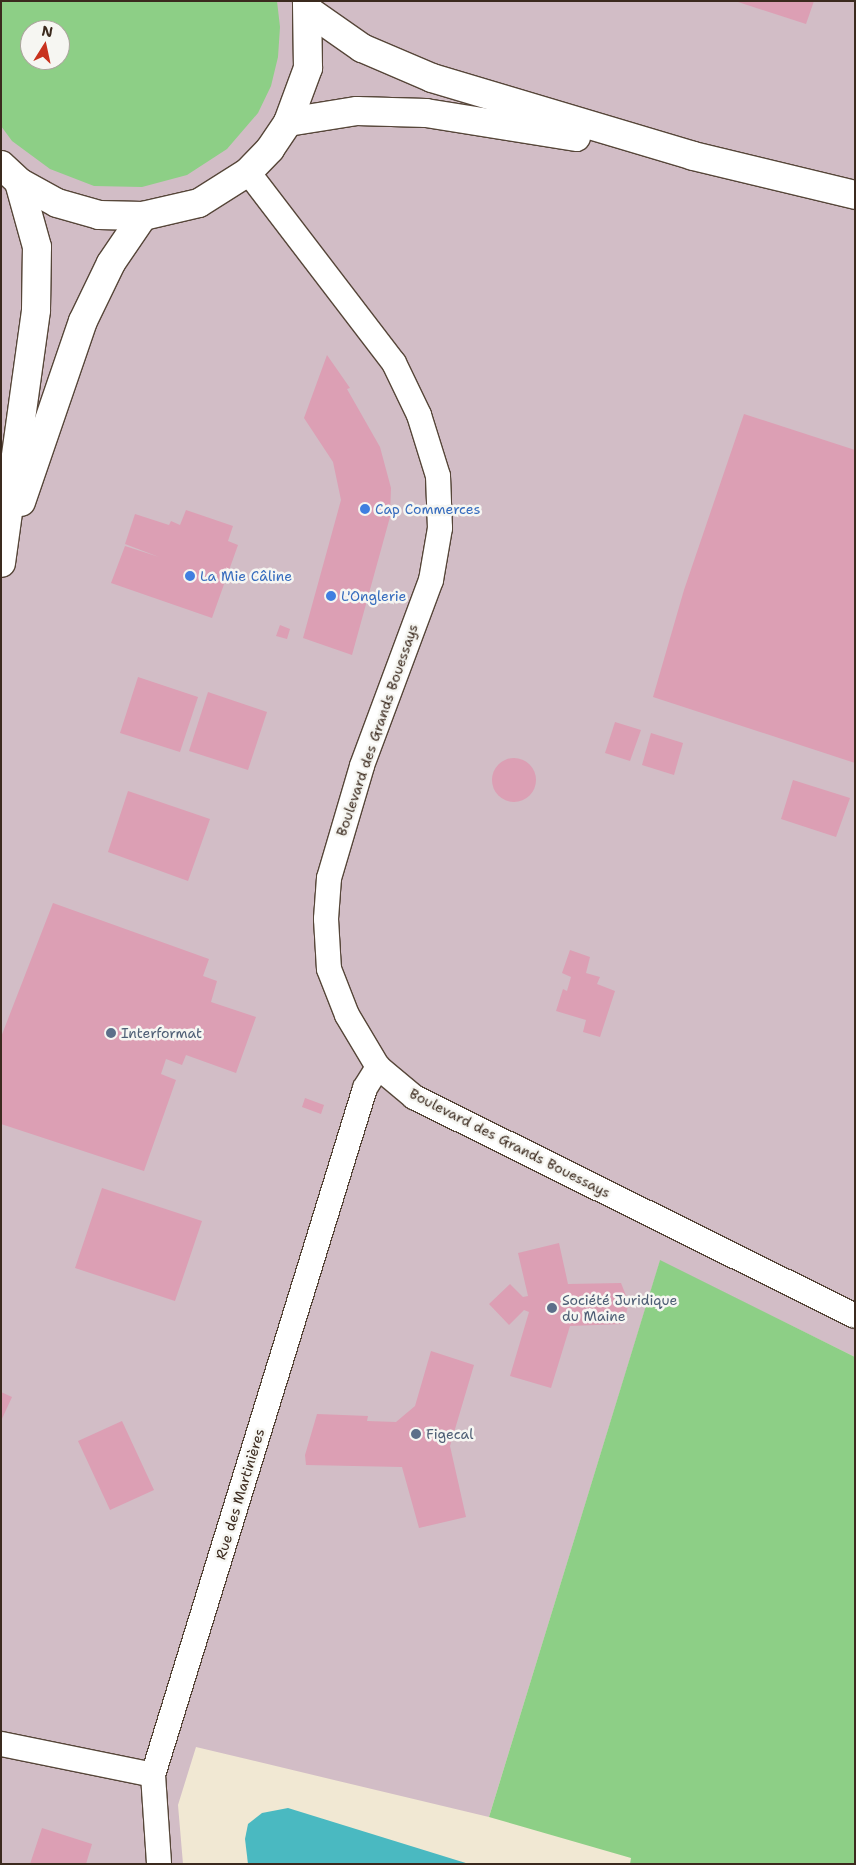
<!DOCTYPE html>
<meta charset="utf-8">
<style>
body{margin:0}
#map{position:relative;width:856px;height:1865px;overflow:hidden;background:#f1e8d3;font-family:"Shantell Sans",sans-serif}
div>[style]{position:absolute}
.industrial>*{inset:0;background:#d2bdc6}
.green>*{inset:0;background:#8dcf86}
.water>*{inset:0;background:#4ab9c1}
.building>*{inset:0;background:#dc9fb4}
.round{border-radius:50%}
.roads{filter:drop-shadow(1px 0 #564639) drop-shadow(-1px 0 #564639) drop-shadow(0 1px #564639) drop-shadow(0 -1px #564639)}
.minor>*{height:24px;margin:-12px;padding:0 12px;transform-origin:12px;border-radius:12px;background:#fff}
.primary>*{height:28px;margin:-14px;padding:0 14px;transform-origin:14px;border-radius:14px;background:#fff}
.dots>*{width:14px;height:14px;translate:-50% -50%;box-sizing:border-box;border:2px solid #f6f6f2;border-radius:50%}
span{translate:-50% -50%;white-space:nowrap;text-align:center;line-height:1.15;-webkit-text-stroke:5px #f6f6f2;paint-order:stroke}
.shop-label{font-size:14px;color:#366cbe}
.left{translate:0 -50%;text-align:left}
.street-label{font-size:14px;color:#3b2a1e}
.service-label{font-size:14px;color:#4e5e75}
.frame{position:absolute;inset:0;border:2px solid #3b2a1e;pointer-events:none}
.north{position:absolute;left:20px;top:20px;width:50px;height:50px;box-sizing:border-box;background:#f6f6f2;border:1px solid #aba49d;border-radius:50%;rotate:10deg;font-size:14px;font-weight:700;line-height:20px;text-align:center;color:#3b2a1e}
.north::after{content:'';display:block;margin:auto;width:18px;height:22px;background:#c8321e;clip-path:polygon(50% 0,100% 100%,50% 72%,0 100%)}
</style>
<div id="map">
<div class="industrial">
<i style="clip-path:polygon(evenodd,1px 1px,855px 1px,855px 1357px,660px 1261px,489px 1817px,196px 1747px,178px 1805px,183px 1864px,1px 1864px,1px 1px,30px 30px,60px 30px,60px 60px,30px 60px,30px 30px)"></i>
</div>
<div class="green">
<i style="clip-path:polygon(evenodd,1px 1px,277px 1px,280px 27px,278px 57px,271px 86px,258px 113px,227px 149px,187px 175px,142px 187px,94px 186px,50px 169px,12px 141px,1px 126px,1px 1px,30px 30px,60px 30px,60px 60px,30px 60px,30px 30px)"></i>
<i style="clip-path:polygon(660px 1260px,855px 1357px,855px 1864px,630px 1864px,631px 1858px,489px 1817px)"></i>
</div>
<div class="water">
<i style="clip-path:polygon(288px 1808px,469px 1864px,248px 1864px,245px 1839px,248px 1824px,262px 1813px)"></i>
</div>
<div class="building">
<i style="clip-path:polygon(735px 1px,814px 1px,806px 24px)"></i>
<i style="clip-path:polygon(327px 355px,350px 388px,347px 389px,380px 447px,391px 488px,390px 517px,352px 655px,303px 638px,341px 500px,333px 462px,304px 418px)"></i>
<i style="clip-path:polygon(744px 414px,855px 450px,855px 763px,653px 697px,684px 590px)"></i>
<i style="clip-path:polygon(186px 510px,233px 526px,228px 541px,238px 545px,212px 618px,111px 583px,125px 546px,159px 557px,125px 544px,135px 514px,169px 525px,171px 521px,180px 525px)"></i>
<i style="clip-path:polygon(280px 625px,290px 629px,287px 639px,276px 636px)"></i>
<i style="clip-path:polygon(138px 677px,198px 697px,180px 752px,120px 733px)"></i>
<i style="clip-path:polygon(208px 692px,267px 712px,248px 770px,189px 751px)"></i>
<i style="clip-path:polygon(615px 722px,641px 730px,630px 761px,605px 753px)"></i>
<i style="clip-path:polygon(651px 733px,683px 743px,674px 775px,642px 765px)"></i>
<i class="round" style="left:492px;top:758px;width:44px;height:44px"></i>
<i style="clip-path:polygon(793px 780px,850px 798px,836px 837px,781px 819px)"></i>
<i style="clip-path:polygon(128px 791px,210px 819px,188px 881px,108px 852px)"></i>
<i style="clip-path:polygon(53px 903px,209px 959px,203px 976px,217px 981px,211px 1002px,256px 1017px,236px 1073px,186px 1055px,182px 1065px,166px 1059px,161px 1074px,176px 1080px,144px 1171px,1px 1124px,1px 1037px)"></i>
<i style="clip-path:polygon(570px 950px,590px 957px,586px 973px,600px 977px,597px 984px,615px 991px,600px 1037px,583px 1032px,586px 1020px,556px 1011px,563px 989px,567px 991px,571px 977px,562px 973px)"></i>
<i style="clip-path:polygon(305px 1098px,324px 1105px,321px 1114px,302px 1107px)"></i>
<i style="clip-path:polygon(102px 1188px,202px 1221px,175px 1301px,75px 1268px)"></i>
<i style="clip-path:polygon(559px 1243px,568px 1284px,621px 1283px,629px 1303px,623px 1324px,570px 1326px,551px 1388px,510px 1376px,529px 1312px,524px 1310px,509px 1325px,489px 1304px,510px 1284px,523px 1297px,528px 1296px,518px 1253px)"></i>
<i style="clip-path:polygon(431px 1351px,474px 1365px,450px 1446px,466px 1517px,419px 1528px,402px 1467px,306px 1465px,305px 1455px,317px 1414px,368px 1416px,367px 1421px,396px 1422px,415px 1406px)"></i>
<i style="clip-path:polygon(1px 1392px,12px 1397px,1px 1421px)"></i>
<i style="clip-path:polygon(122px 1421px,154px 1490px,110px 1510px,78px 1441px)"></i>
<i style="clip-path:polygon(42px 1828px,92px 1844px,86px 1864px,30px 1864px)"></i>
</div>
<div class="roads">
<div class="minor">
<i style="left:248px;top:172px;width:240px;rotate:52.6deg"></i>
<i style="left:394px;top:363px;width:58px;rotate:64.3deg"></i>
<i style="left:419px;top:415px;width:64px;rotate:72.7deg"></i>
<i style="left:438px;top:476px;width:52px;rotate:87.8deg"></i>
<i style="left:440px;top:528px;width:53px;rotate:99.8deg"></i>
<i style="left:431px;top:580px;width:198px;rotate:110.4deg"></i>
<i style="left:362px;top:766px;width:117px;rotate:106.4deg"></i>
<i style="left:329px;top:878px;width:41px;rotate:94.2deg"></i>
<i style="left:326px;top:919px;width:50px;rotate:86.6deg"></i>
<i style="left:329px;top:969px;width:49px;rotate:68.6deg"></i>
<i style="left:347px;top:1015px;width:61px;rotate:59.2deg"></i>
<i style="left:378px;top:1067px;width:47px;rotate:39.8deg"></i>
<i style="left:414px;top:1097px;width:492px;rotate:26.4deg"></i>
<i style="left:1px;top:1744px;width:155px;rotate:11.5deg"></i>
<i style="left:153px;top:1775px;width:719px;rotate:-72.85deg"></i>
<i style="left:365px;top:1088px;width:25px;rotate:-58deg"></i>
<i style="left:153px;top:1775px;width:89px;rotate:86.1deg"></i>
</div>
<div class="primary">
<i style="left:309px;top:11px;width:65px;rotate:34.9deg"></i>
<i style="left:362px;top:48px;width:76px;rotate:23.2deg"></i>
<i style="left:432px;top:78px;width:272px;rotate:16.6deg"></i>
<i style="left:693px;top:156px;width:167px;rotate:13.5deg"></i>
<i style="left:288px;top:122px;width:70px;rotate:-9.1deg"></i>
<i style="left:357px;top:111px;width:69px;rotate:1.7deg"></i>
<i style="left:426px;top:113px;width:152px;rotate:9.1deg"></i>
<i style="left:1px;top:165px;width:25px;rotate:43deg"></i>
<i style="left:19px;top:182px;width:43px;rotate:28.9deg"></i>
<i style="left:57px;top:203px;width:44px;rotate:15.9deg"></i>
<i style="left:99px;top:215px;width:44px;rotate:1.3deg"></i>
<i style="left:143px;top:216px;width:57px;rotate:-13.1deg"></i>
<i style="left:199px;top:203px;width:58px;rotate:-32.3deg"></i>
<i style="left:248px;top:172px;width:32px;rotate:-46deg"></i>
<i style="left:270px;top:149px;width:32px;rotate:-56deg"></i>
<i style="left:288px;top:122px;width:58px;rotate:-69.7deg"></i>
<i style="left:308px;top:68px;width:67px;rotate:-90.9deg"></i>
<i style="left:21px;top:502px;width:191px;rotate:-71.1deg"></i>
<i style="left:83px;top:321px;width:64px;rotate:-64.2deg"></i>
<i style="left:111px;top:263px;width:57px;rotate:-55.8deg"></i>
<i style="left:1px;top:563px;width:255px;rotate:-82.1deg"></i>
<i style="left:36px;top:310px;width:63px;rotate:-89.1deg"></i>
<i style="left:37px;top:247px;width:67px;rotate:-105.5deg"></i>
</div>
</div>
<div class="dots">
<i style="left:365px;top:509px;background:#3f7fe0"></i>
<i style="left:190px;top:576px;background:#3f7fe0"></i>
<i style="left:331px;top:596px;background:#3f7fe0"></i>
<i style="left:111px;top:1033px;background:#5c6f8a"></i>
<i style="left:552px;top:1308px;background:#5c6f8a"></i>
<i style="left:416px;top:1434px;background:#5c6f8a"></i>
</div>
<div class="shop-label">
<span class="left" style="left:375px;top:509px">Cap Commerces</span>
<span class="left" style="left:200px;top:576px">La Mie Câline</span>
<span class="left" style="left:341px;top:596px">L'Onglerie</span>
</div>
<div class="street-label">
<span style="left:377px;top:730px;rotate:-71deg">Boulevard des Grands Bouessays</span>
<span style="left:510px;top:1143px;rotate:27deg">Boulevard des Grands Bouessays</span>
<span style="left:240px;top:1494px;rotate:-73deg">Rue des Martinières</span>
</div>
<div class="service-label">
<span class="left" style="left:121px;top:1033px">Interformat</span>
<span class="left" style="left:562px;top:1308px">Société Juridique<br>du Maine</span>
<span class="left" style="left:426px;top:1434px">Figecal</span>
</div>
<div class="frame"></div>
<div class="north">N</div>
</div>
